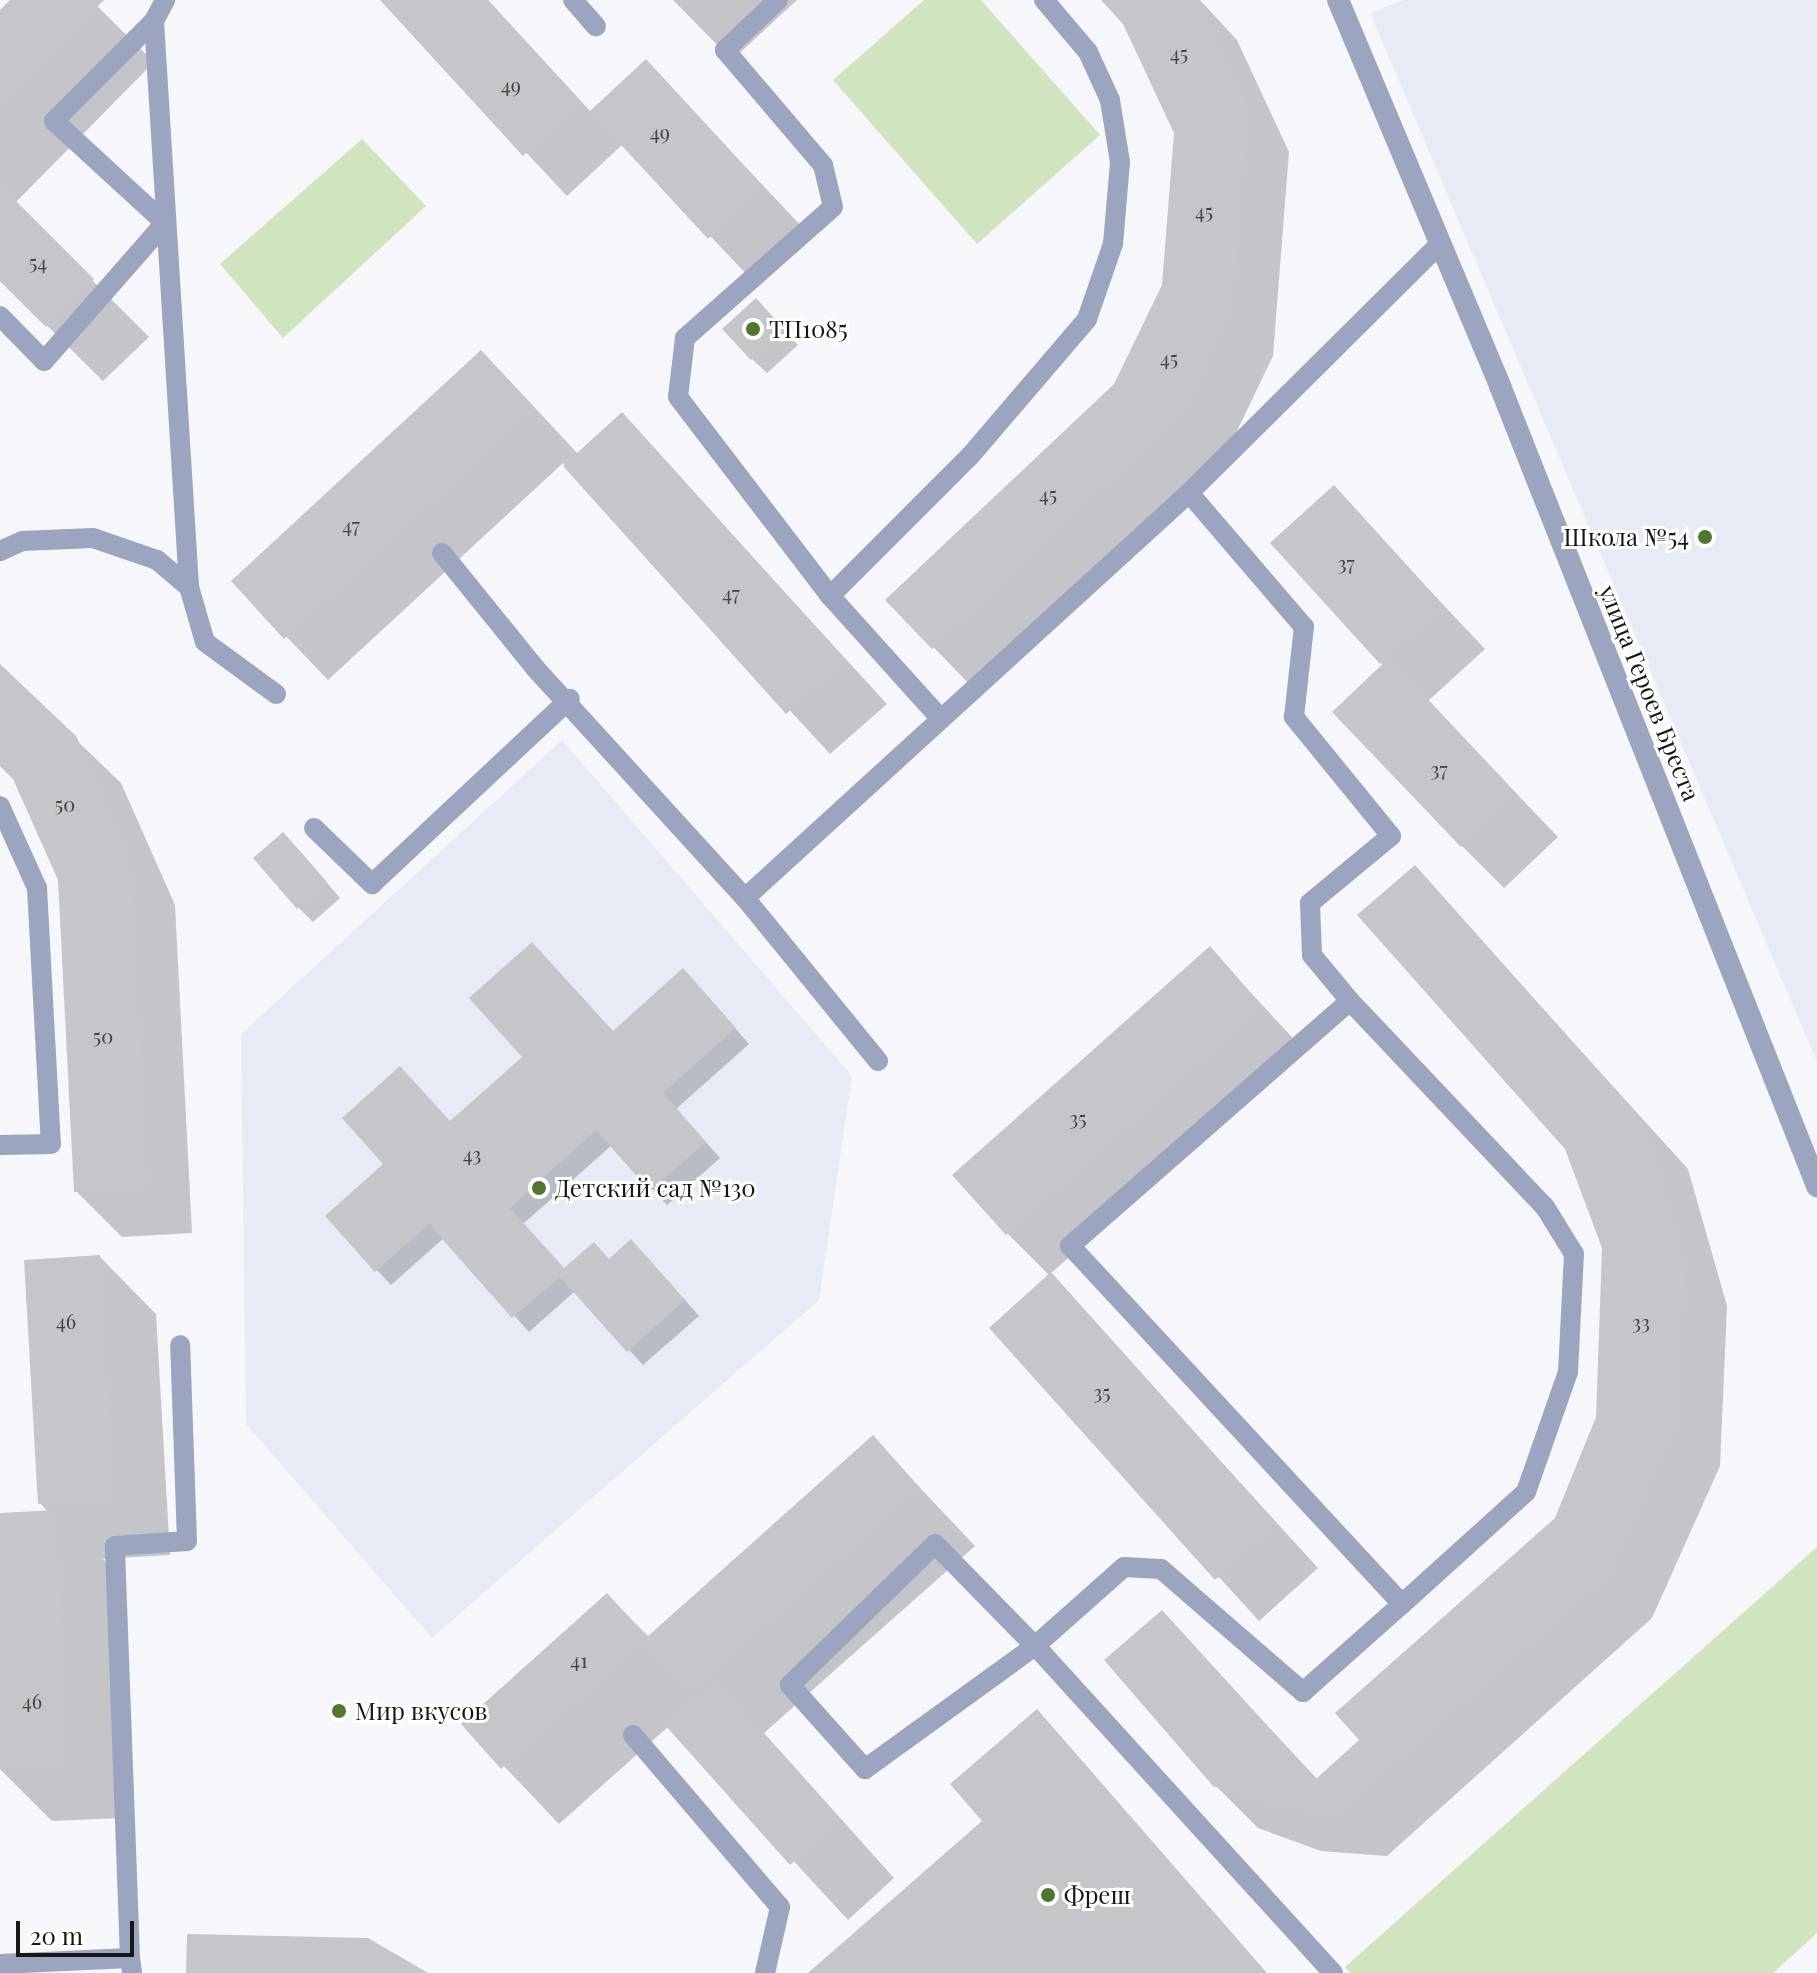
<!DOCTYPE html>
<meta charset="utf-8">
<style>
body{margin:0}
#map{position:relative;width:1817px;height:1973px;overflow:hidden;background:#f5f7fb;font-family:"Playfair Display",serif}
div>[style]{position:absolute}
.built>*{inset:0;background:#e7ebf5}
.green>*{inset:0;background:#d0e4bf}
.shadow>*{inset:0;background:#0003}
.building>*{inset:0;background:#c4c6c9}
.service>*{height:20px;margin:-10px;padding:0 10px;transform-origin:10px;border-radius:10px;background:#9ba5bf}
.tertiary>*{height:22px;margin:-11px;padding:0 11px;transform-origin:11px;border-radius:11px;background:#9ba5bf}
.dots>*{width:22px;height:22px;translate:-50% -50%;box-sizing:border-box;border:4px solid #fff;border-radius:50%}
span{translate:-50% -50%;white-space:nowrap;text-align:center;line-height:1.15;-webkit-text-stroke:6px #fff;paint-order:stroke}
.number-label{font-size:20px;color:#424344}
.number-label span{-webkit-text-stroke-width:0}
.poi-label{font-size:24px;color:#171718}
.left{translate:0 -50%;text-align:left}
.right{translate:-100% -50%;text-align:right}
.street-label{font-size:24px;color:#171718}
.scale{position:absolute;left:16px;top:1921px;width:118px;height:36px;box-sizing:border-box;border:4px solid #171718;border-top:0;padding-left:10px;font-size:24px;line-height:28px;white-space:nowrap;color:#171718;-webkit-text-stroke:6px #fff;paint-order:stroke}
</style>
<div id="map">
<div class="built">
<i style="clip-path:polygon(1404px 0,1817px 0,1817px 1062px,1370px 13px)"></i>
<i style="clip-path:polygon(562px 740px,852px 1076px,819px 1300px,432px 1638px,246px 1424px,241px 1034px)"></i>
</div>
<div class="green">
<i style="clip-path:polygon(924px 0,981px 0,1100px 135px,977px 244px,833px 80px)"></i>
<i style="clip-path:polygon(362px 139px,426px 206px,283px 338px,220px 264px)"></i>
<i style="clip-path:polygon(1817px 1547px,1817px 1933px,1773px 1973px,1351px 1973px,1345px 1967px)"></i>
</div>
<div class="shadow">
<i style="clip-path:polygon(13px 0,91px 0,154px 62px,15px 203px,149px 337px,103px 381px,0 279px,0 13px)"></i>
<i style="clip-path:polygon(383px 0,488px 0,592px 113px,646px 62px,805px 230px,751px 279px,623px 144px,567px 196px)"></i>
<i style="clip-path:polygon(673px 0,797px 0,732px 60px)"></i>
<i style="clip-path:polygon(1104px 0,1200px 0,1237px 40px,1289px 152px,1273px 356px,1226px 454px,975px 690px,888px 600px,1116px 385px,1164px 286px,1176px 132px,1125px 23px)"></i>
<i style="clip-path:polygon(771px 315px,798px 345px,767px 373px,752px 359px)"></i>
<i style="clip-path:polygon(523px 395px,578px 454px,622px 415px,887px 704px,830px 754px,563px 463px,328px 680px,233px 581px)"></i>
<i style="clip-path:polygon(1333px 488px,1485px 649px,1428px 701px,1558px 837px,1504px 888px,1462px 846px,1384px 666px,1272px 544px)"></i>
<i style="clip-path:polygon(0 667px,121px 783px,175px 905px,192px 1233px,122px 1237px,76px 1191px,60px 879px,17px 782px,0 766px)"></i>
<i style="clip-path:polygon(298px 849px,340px 898px,313px 922px,298px 907px)"></i>
<i style="clip-path:polygon(1415px 868px,1688px 1169px,1727px 1306px,1720px 1466px,1652px 1618px,1387px 1856px,1321px 1851px,1258px 1828px,1215px 1785px,1162px 1613px,1318px 1780px,1362px 1740px,1556px 1519px,1598px 1418px,1604px 1248px,1567px 1148px)"></i>
<i style="clip-path:polygon(1210px 949px,1304px 1050px,1050px 1274px,1318px 1568px,1259px 1621px,992px 1328px,1050px 1276px,1007px 1233px)"></i>
<i style="clip-path:polygon(698px 986px,749px 1044px,676px 1109px,720px 1158px,667px 1205px,612px 1145px,523px 1224px,565px 1270px,646px 1256px,699px 1316px,643px 1365px,575px 1291px,529px 1332px,444px 1238px,391px 1285px,377px 1270px,450px 1123px)"></i>
<i style="clip-path:polygon(100px 1257px,156px 1314px,170px 1555px,103px 1559px,113px 1569px,122px 1818px,52px 1821px,0 1769px,0 1515px,49px 1513px,40px 1503px)"></i>
<i style="clip-path:polygon(873px 1438px,975px 1546px,764px 1733px,894px 1878px,848px 1920px,669px 1726px,559px 1824px,464px 1724px,607px 1595px,649px 1637px)"></i>
</div>
<div class="building">
<i style="clip-path:polygon(10px 0,104px 0,0 105px,0 10px)"></i>
<i style="clip-path:polygon(380px 0,488px 0,581px 102px,523px 156px)"></i>
<i style="clip-path:polygon(1101px 0,1198px 0,1248px 108px,1232px 312px,1184px 411px,932px 649px,885px 600px,1114px 384px,1162px 285px,1174px 133px,1123px 24px)"></i>
<i style="clip-path:polygon(646px 59px,764px 187px,708px 239px,590px 111px)"></i>
<i style="clip-path:polygon(0 185px,94px 279px,46px 327px,0 281px)"></i>
<i style="clip-path:polygon(756px 298px,784px 329px,751px 360px,722px 329px)"></i>
<i style="clip-path:polygon(481px 350px,535px 408px,284px 639px,231px 581px)"></i>
<i style="clip-path:polygon(622px 412px,846px 660px,786px 714px,563px 466px)"></i>
<i style="clip-path:polygon(1334px 485px,1444px 606px,1380px 664px,1270px 543px)"></i>
<i style="clip-path:polygon(1389px 658px,1517px 794px,1461px 847px,1332px 712px)"></i>
<i style="clip-path:polygon(0 664px,76px 736px,130px 858px,148px 1188px,74px 1192px,58px 880px,13px 779px,0 766px)"></i>
<i style="clip-path:polygon(283px 832px,327px 882px,297px 909px,253px 858px)"></i>
<i style="clip-path:polygon(1415px 865px,1646px 1124px,1685px 1262px,1678px 1422px,1610px 1575px,1343px 1809px,1348px 1814px,1277px 1809px,1213px 1786px,1104px 1660px,1162px 1610px,1316px 1779px,1359px 1740px,1335px 1713px,1555px 1518px,1596px 1417px,1602px 1248px,1565px 1149px,1357px 915px)"></i>
<i style="clip-path:polygon(532px 942px,613px 1031px,683px 968px,736px 1028px,663px 1093px,706px 1142px,650px 1191px,596px 1130px,510px 1208px,564px 1268px,594px 1242px,609px 1259px,631px 1239px,685px 1300px,627px 1352px,560px 1277px,512px 1318px,429px 1224px,375px 1272px,325px 1216px,383px 1164px,342px 1118px,400px 1066px,450px 1121px,522px 1057px,469px 998px)"></i>
<i style="clip-path:polygon(1210px 946px,1263px 1007px,1006px 1235px,952px 1175px)"></i>
<i style="clip-path:polygon(100px 1255px,114px 1499px,38px 1504px,24px 1260px)"></i>
<i style="clip-path:polygon(1051px 1272px,1277px 1524px,1215px 1580px,989px 1328px)"></i>
<i style="clip-path:polygon(873px 1435px,920px 1488px,689px 1693px,644px 1642px,501px 1769px,461px 1724px,607px 1593px,647px 1637px)"></i>
<i style="clip-path:polygon(57px 1510px,66px 1763px,0 1765px,0 1513px)"></i>
<i style="clip-path:polygon(715px 1680px,840px 1820px,790px 1865px,665px 1725px)"></i>
<i style="clip-path:polygon(1037px 1709px,1267px 1973px,808px 1973px,982px 1821px,950px 1784px)"></i>
<i style="clip-path:polygon(187px 1934px,368px 1938px,428px 1973px,186px 1973px)"></i>
</div>
<div class="service">
<i style="left:573px;top:0;width:35px;rotate:49deg"></i>
<i style="left:778px;top:0;width:73px;rotate:136.7deg"></i>
<i style="left:725px;top:50px;width:151px;rotate:49.6deg"></i>
<i style="left:823px;top:165px;width:43px;rotate:76.6deg"></i>
<i style="left:833px;top:207px;width:198px;rotate:138.5deg"></i>
<i style="left:685px;top:338px;width:59px;rotate:96.8deg"></i>
<i style="left:678px;top:397px;width:250px;rotate:52.6deg"></i>
<i style="left:154px;top:21px;width:567px;rotate:86.46deg"></i>
<i style="left:189px;top:587px;width:57px;rotate:73.8deg"></i>
<i style="left:205px;top:642px;width:88px;rotate:36.2deg"></i>
<i style="left:0;top:316px;width:63px;rotate:45.6deg"></i>
<i style="left:44px;top:361px;width:184px;rotate:-48.8deg"></i>
<i style="left:165px;top:223px;width:151px;rotate:-137.4deg"></i>
<i style="left:54px;top:121px;width:141px;rotate:-45deg"></i>
<i style="left:154px;top:21px;width:24px;rotate:-62deg"></i>
<i style="left:0;top:551px;width:24px;rotate:-24deg"></i>
<i style="left:22px;top:541px;width:71px;rotate:-2.4deg"></i>
<i style="left:93px;top:538px;width:68px;rotate:19deg"></i>
<i style="left:157px;top:560px;width:42px;rotate:40.2deg"></i>
<i style="left:442px;top:553px;width:148px;rotate:51deg"></i>
<i style="left:535px;top:668px;width:311px;rotate:47.6deg"></i>
<i style="left:940px;top:718px;width:164px;rotate:-132deg"></i>
<i style="left:830px;top:596px;width:199px;rotate:-45deg"></i>
<i style="left:971px;top:455px;width:179px;rotate:-49.5deg"></i>
<i style="left:1087px;top:319px;width:79px;rotate:-70.9deg"></i>
<i style="left:1113px;top:244px;width:82px;rotate:-85.1deg"></i>
<i style="left:1120px;top:162px;width:63px;rotate:-99.2deg"></i>
<i style="left:1110px;top:100px;width:53px;rotate:-114.6deg"></i>
<i style="left:1088px;top:52px;width:68px;rotate:-130.2deg"></i>
<i style="left:0;top:806px;width:90px;rotate:65.7deg"></i>
<i style="left:37px;top:888px;width:256px;rotate:86.9deg"></i>
<i style="left:51px;top:1144px;width:51px;rotate:178.9deg"></i>
<i style="left:314px;top:828px;width:81px;rotate:44deg"></i>
<i style="left:372px;top:884px;width:271px;rotate:-43.1deg"></i>
<i style="left:1350px;top:1001px;width:284px;rotate:46.6deg"></i>
<i style="left:1545px;top:1207px;width:55px;rotate:58.3deg"></i>
<i style="left:1574px;top:1254px;width:118px;rotate:92.9deg"></i>
<i style="left:1568px;top:1372px;width:127px;rotate:109.3deg"></i>
<i style="left:1526px;top:1492px;width:167px;rotate:137.9deg"></i>
<i style="left:1402px;top:1604px;width:488px;rotate:-132.8deg"></i>
<i style="left:1070px;top:1246px;width:372px;rotate:-41.2deg"></i>
<i style="left:1350px;top:1001px;width:60px;rotate:-129.6deg"></i>
<i style="left:1312px;top:955px;width:52px;rotate:-92.2deg"></i>
<i style="left:1310px;top:903px;width:105px;rotate:-39.6deg"></i>
<i style="left:1391px;top:836px;width:154px;rotate:-129.2deg"></i>
<i style="left:1294px;top:717px;width:91px;rotate:-83.7deg"></i>
<i style="left:1304px;top:627px;width:177px;rotate:-130.6deg"></i>
<i style="left:1189px;top:493px;width:351px;rotate:-44.8deg"></i>
<i style="left:878px;top:1061px;width:210px;rotate:-129.2deg"></i>
<i style="left:745px;top:898px;width:601px;rotate:-42.37deg"></i>
<i style="left:935px;top:1544px;width:143px;rotate:45.6deg"></i>
<i style="left:1035px;top:1646px;width:210px;rotate:144.1deg"></i>
<i style="left:865px;top:1769px;width:113px;rotate:-131.8deg"></i>
<i style="left:790px;top:1685px;width:202px;rotate:-44.2deg"></i>
<i style="left:633px;top:1735px;width:226px;rotate:49.5deg"></i>
<i style="left:780px;top:1907px;width:68px;rotate:102.8deg"></i>
<i style="left:130px;top:1958px;width:412px;rotate:-92.1deg"></i>
<i style="left:115px;top:1546px;width:72px;rotate:-4deg"></i>
<i style="left:187px;top:1541px;width:196px;rotate:-92deg"></i>
<i style="left:0;top:1964px;width:130px;rotate:-2.6deg"></i>
<i style="left:130px;top:1958px;width:15px;rotate:82deg"></i>
<i style="left:1333px;top:1973px;width:442px;rotate:-132.3deg"></i>
<i style="left:1035px;top:1646px;width:119px;rotate:-41.6deg"></i>
<i style="left:1124px;top:1567px;width:37px;rotate:3deg"></i>
<i style="left:1161px;top:1569px;width:188px;rotate:40.9deg"></i>
<i style="left:1303px;top:1692px;width:132px;rotate:-41.6deg"></i>
</div>
<div class="tertiary">
<i style="left:1338px;top:0;width:419px;rotate:67.2deg"></i>
<i style="left:1500px;top:386px;width:861px;rotate:68.38deg"></i>
</div>
<div class="dots">
<i style="left:753px;top:329px;background:#53762e"></i>
<i style="left:1705px;top:537px;background:#53762e"></i>
<i style="left:539px;top:1188px;background:#53762e"></i>
<i style="left:339px;top:1711px;background:#53762e"></i>
<i style="left:1048px;top:1895px;background:#53762e"></i>
</div>
<div class="number-label">
<span style="left:1179px;top:52px">45</span>
<span style="left:511px;top:84px">49</span>
<span style="left:660px;top:131px">49</span>
<span style="left:1204px;top:210px">45</span>
<span style="left:38px;top:261px">54</span>
<span style="left:1169px;top:357px">45</span>
<span style="left:1048px;top:493px">45</span>
<span style="left:351px;top:524px">47</span>
<span style="left:1346px;top:562px">37</span>
<span style="left:731px;top:592px">47</span>
<span style="left:1439px;top:768px">37</span>
<span style="left:65px;top:803px">50</span>
<span style="left:103px;top:1035px">50</span>
<span style="left:1078px;top:1117px">35</span>
<span style="left:472px;top:1153px">43</span>
<span style="left:66px;top:1320px">46</span>
<span style="left:1641px;top:1321px">33</span>
<span style="left:1102px;top:1391px">35</span>
<span style="left:579px;top:1659px">41</span>
<span style="left:32px;top:1700px">46</span>
</div>
<div class="poi-label">
<span class="left" style="left:769px;top:329px">ТП1085</span>
<span class="right" style="left:1689px;top:537px">Школа №54</span>
<span class="left" style="left:555px;top:1188px">Детский сад №130</span>
<span class="left" style="left:355px;top:1711px">Мир вкусов</span>
<span class="left" style="left:1064px;top:1895px">Фреш</span>
</div>
<div class="street-label">
<span style="left:1650px;top:693px;rotate:68deg">улица Героев Бреста</span>
</div>
<div class="scale">20 m</div>
</div>
